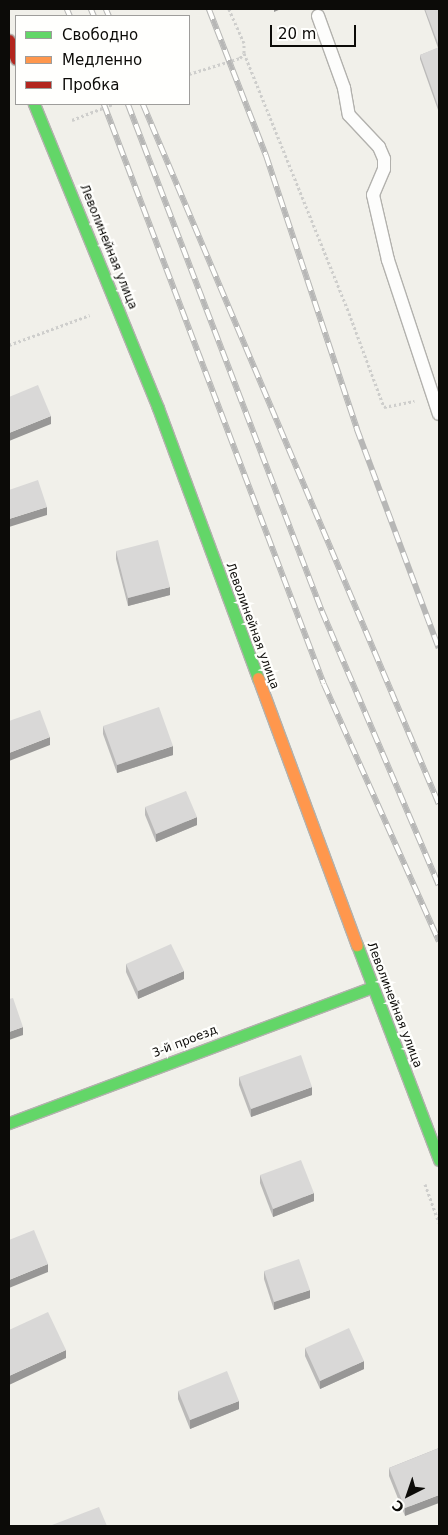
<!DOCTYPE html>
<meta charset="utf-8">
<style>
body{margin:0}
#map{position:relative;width:448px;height:1535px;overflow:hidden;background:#f1f0ea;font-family:"DejaVu Sans",sans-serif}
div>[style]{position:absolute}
.path>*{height:3px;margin-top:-1.5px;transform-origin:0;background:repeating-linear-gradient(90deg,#cececc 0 2.5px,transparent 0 5px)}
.roads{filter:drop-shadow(1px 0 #b2b1ad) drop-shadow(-1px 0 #b2b1ad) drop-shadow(0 1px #b2b1ad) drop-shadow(0 -1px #b2b1ad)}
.lane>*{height:12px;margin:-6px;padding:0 6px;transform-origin:6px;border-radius:6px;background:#fdfdfc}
.fast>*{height:11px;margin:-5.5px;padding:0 5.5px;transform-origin:5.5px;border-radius:5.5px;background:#63d668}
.slow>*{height:11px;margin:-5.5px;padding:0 5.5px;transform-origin:5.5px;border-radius:5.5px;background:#ff974d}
.jam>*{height:11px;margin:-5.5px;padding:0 5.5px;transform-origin:5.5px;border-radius:5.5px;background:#b3261e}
.rail>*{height:5.5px;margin-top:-2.75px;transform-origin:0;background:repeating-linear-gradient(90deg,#fffffd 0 11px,#b7b7b6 0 22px);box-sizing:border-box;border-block:1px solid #b7b7b6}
.wall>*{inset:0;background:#bbbab9}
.shaded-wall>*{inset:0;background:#989796}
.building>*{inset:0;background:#d9d8d7}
span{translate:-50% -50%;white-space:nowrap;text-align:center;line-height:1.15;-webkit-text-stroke:4.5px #fffffd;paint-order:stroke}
.street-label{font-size:12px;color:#0c0b08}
.frame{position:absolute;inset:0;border:10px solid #0c0b08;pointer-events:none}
.legend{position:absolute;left:15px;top:15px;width:175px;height:90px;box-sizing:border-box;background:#fffffd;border:1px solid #9e9d9b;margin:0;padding:6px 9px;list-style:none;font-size:15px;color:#0c0b08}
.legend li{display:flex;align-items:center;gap:10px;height:25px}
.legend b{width:25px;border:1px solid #9e9d9b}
.north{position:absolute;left:383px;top:1470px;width:50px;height:50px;-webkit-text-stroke:4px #fffffd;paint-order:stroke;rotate:221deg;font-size:14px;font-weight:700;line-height:20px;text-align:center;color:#0c0b08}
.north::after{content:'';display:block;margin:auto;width:18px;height:22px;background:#0c0b08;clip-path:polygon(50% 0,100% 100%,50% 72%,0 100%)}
.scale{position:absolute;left:270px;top:25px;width:86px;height:22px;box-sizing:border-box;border:2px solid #0c0b08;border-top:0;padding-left:6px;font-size:15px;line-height:18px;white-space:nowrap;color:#0c0b08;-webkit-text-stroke:4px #fffffd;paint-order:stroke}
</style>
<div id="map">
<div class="path">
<i style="left:244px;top:53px;width:280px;rotate:68deg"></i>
<i style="left:349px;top:313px;width:100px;rotate:69.6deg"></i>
<i style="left:384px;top:407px;width:31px;rotate:-11deg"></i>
<i style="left:189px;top:74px;width:53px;rotate:-17.4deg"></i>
<i style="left:240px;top:58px;width:6px;rotate:-51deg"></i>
<i style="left:244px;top:53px;width:10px;rotate:-90deg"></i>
<i style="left:244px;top:43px;width:37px;rotate:-114deg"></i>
<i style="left:72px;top:120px;width:44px;rotate:-21.3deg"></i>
<i style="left:9px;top:345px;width:86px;rotate:-20.3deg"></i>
<i style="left:425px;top:1184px;width:41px;rotate:70.3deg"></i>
</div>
<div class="roads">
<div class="lane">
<i style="left:318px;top:16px;width:77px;rotate:70.1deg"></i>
<i style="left:344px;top:88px;width:27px;rotate:80deg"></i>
<i style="left:349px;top:115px;width:44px;rotate:46.8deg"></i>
<i style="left:379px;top:147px;width:13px;rotate:67deg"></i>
<i style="left:384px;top:159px;width:10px;rotate:90deg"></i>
<i style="left:384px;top:169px;width:28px;rotate:113deg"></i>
<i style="left:373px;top:195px;width:67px;rotate:77deg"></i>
<i style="left:388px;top:260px;width:162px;rotate:71.7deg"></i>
</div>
<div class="fast">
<i style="left:34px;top:104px;width:328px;rotate:67.8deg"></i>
<i style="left:158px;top:408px;width:288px;rotate:69.7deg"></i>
<i style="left:357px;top:945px;width:230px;rotate:69.1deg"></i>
<i style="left:9px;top:1123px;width:388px;rotate:-20.5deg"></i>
</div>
<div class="slow">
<i style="left:258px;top:678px;width:285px;rotate:69.7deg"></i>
</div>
<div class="jam">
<i style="left:9px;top:40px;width:20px;rotate:70deg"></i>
</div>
</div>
<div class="rail">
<i style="left:67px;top:9px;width:8px;rotate:67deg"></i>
<i style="left:91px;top:9px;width:8px;rotate:67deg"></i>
<i style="left:106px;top:9px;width:8px;rotate:67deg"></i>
<i style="left:209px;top:9px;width:157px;rotate:68.7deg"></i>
<i style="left:266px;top:155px;width:289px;rotate:71.6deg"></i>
<i style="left:357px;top:429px;width:234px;rotate:69.5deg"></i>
<i style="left:104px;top:104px;width:620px;rotate:69.23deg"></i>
<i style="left:324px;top:684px;width:282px;rotate:65.9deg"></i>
<i style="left:128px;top:104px;width:543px;rotate:69.06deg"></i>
<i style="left:322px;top:611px;width:298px;rotate:66.9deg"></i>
<i style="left:143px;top:104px;width:760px;rotate:67.08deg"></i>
</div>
<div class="wall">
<i style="clip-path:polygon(424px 9px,439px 9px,439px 110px,438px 110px,420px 59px,420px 55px,438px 48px)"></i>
<i style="clip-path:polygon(116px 551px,170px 595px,128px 606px,116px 559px)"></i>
<i style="clip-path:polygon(103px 726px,173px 755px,117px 773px,103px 734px)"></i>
<i style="clip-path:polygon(145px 807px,197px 825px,156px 842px,145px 815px)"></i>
<i style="clip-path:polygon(126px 964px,184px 979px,138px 999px,126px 972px)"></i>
<i style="clip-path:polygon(239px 1077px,312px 1095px,251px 1117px,239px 1085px)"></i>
<i style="clip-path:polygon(260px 1175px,314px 1201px,273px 1217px,260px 1183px)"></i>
<i style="clip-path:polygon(264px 1271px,310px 1298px,274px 1310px,264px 1279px)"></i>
<i style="clip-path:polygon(305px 1348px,364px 1369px,320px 1389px,305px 1356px)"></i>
<i style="clip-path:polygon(178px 1391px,239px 1409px,190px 1429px,178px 1399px)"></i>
<i style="clip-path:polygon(439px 1448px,405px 1516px,389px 1476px,389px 1468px)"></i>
</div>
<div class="shaded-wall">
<i style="clip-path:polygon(274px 9px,281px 9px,274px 12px)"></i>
<i style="clip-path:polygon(51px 416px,51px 424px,9px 441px,9px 433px)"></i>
<i style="clip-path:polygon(47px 507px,47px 515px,9px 527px,9px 519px)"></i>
<i style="clip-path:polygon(170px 587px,170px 595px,128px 606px,128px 598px)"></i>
<i style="clip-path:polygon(50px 737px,50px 745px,9px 761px,9px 753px)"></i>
<i style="clip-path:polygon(173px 746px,173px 755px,117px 773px,117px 765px)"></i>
<i style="clip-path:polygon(197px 817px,197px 825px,156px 842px,156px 834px)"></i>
<i style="clip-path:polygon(184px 971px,184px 979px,138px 999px,138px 991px)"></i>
<i style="clip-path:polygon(23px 1027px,23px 1035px,9px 1040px,9px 1032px)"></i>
<i style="clip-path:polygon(312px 1087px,312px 1095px,251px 1117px,251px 1109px)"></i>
<i style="clip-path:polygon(314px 1193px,314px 1201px,273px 1217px,273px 1209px)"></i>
<i style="clip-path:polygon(48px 1264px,48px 1272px,9px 1288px,9px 1280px)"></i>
<i style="clip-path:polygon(310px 1290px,310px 1298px,274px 1310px,274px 1302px)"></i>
<i style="clip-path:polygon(66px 1350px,66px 1358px,9px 1385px,9px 1376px)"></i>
<i style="clip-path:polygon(364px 1361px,364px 1369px,320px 1389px,320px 1381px)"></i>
<i style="clip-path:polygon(239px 1401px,239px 1409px,190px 1429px,190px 1420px)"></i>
<i style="clip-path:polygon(439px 1495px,439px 1503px,405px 1516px,405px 1508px)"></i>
</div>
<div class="building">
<i style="clip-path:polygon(425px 9px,439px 9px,439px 46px)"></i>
<i style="clip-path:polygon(439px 47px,439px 106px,438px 106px,420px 55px)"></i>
<i style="clip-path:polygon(38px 385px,51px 416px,9px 433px,9px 397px)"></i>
<i style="clip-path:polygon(38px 480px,47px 507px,9px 519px,9px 490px)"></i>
<i style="clip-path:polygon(158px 540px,170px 587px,128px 598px,116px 551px)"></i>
<i style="clip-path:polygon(159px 707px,173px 746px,117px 765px,103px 726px)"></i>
<i style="clip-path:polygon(40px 710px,50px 737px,9px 753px,9px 721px)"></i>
<i style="clip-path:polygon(186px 791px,197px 817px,156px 834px,145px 807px)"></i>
<i style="clip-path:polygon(171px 944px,184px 971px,138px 991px,126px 964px)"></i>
<i style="clip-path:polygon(13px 998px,23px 1027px,9px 1032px,9px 999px)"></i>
<i style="clip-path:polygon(301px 1055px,312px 1087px,251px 1109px,239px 1077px)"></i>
<i style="clip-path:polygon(301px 1160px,314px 1193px,273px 1209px,260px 1175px)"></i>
<i style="clip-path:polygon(34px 1230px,48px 1264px,9px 1280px,9px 1240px)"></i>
<i style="clip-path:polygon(299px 1259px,310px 1290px,274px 1302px,264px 1271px)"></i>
<i style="clip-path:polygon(48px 1312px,66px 1350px,9px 1376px,9px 1330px)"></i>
<i style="clip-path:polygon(349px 1328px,364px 1361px,320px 1381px,305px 1348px)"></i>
<i style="clip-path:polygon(227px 1371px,239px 1401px,190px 1420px,178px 1391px)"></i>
<i style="clip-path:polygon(439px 1448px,439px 1495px,405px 1508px,389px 1468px)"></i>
<i style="clip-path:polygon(99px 1507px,107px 1526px,53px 1526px,52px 1525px)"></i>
</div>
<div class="street-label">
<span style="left:108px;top:247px;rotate:68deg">Леволинейная улица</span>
<span style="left:252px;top:626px;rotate:70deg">Леволинейная улица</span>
<span style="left:394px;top:1005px;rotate:69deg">Леволинейная улица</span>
<span style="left:185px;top:1042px;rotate:-21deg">3-й проезд</span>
</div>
<div class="frame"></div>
<ul class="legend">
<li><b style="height:6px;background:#63d668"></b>Свободно</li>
<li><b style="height:6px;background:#ff974d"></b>Медленно</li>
<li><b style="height:6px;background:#b3261e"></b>Пробка</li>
</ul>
<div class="north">С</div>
<div class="scale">20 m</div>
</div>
